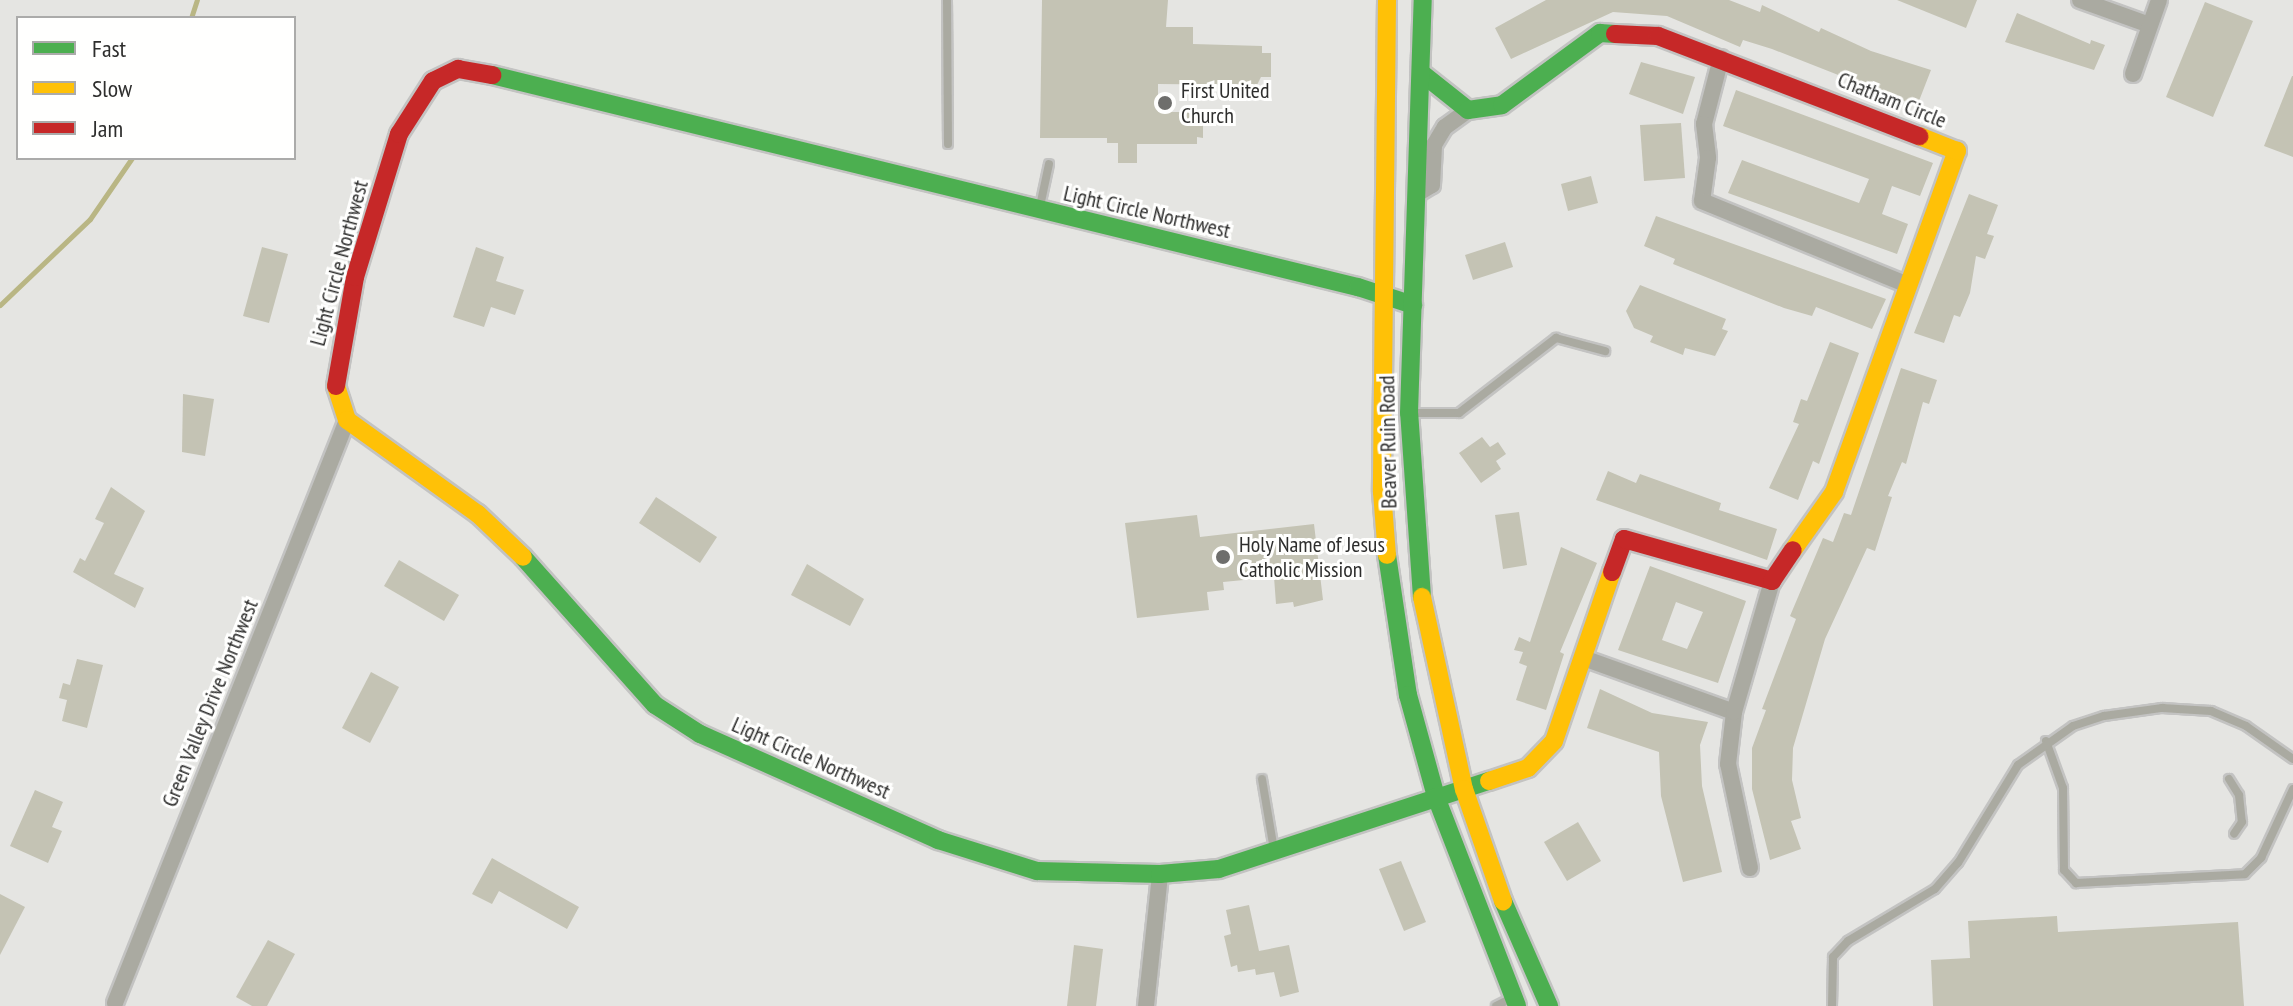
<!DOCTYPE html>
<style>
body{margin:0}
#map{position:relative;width:2293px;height:1006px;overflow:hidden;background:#e5e5e2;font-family:"PT Sans Narrow",sans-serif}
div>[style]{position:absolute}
.stream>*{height:5px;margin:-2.5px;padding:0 2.5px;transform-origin:2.5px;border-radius:2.5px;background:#b9b684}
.building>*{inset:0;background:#c4c3b4}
.roads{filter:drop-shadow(2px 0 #c3c3c2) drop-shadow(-2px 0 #c3c3c2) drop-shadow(0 2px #c3c3c2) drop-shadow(0 -2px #c3c3c2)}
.lane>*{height:8px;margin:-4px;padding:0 4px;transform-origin:4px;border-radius:4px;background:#aaaaa1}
.street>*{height:16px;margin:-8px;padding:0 8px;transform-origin:8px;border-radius:8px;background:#aaaaa1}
.fast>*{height:18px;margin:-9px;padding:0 9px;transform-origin:9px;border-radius:9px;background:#4caf50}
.slow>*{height:18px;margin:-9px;padding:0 9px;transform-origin:9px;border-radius:9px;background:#ffc107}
.jam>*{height:18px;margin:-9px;padding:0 9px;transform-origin:9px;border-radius:9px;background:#c62828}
.dots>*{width:22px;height:22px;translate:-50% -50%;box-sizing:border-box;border:4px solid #fffffe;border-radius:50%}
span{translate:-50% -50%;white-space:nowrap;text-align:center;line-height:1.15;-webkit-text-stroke:6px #fffffe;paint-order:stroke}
.poi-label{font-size:22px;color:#2e2e2d}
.left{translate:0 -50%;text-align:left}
.street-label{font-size:22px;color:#2e2e2d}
.legend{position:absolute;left:16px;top:16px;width:280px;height:144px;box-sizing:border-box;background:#fffffe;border:2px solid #ababaa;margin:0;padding:10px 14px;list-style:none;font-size:24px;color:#2e2e2d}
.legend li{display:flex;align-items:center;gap:16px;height:40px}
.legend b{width:40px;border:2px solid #ababaa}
</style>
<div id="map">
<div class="stream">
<i style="left:191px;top:18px;width:19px;rotate:-72deg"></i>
<i style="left:0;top:305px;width:124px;rotate:-43.7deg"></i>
<i style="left:90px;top:219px;width:74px;rotate:-55.5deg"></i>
</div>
<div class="building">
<i style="clip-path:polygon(1042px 0,1168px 0,1166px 27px,1193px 27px,1193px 44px,1262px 46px,1262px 53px,1271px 53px,1271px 77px,1261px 77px,1257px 85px,1158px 84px,1158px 112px,1196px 112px,1203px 118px,1203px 138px,1197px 137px,1197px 144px,1137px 144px,1137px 163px,1118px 163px,1118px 143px,1107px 143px,1107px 138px,1040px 138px)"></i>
<i style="clip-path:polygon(1546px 0,1729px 0,1760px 12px,1762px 5px,1819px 32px,1821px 28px,1871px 51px,1931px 70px,1917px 106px,1772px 49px,1743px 40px,1740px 47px,1667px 16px,1613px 12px,1511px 59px,1495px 28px)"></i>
<i style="clip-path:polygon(1897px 0,1977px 0,1966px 28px)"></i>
<i style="clip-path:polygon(2205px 2px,2253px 21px,2213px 117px,2166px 97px)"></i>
<i style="clip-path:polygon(2017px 13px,2090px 44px,2091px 40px,2105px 45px,2094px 70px,2005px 42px)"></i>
<i style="clip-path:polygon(1641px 62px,1695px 77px,1683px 114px,1629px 94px)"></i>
<i style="clip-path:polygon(2292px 76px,2293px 76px,2293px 157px,2264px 146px)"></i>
<i style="clip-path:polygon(1736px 90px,1933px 163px,1920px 196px,1892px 186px,1882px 214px,1908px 224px,1897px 254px,1728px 193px,1742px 160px,1859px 203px,1869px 179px,1723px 126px)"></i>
<i style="clip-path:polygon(1681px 123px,1685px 178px,1644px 181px,1640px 125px)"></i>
<i style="clip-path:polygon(1591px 176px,1598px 203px,1568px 211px,1561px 184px)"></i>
<i style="clip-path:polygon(1969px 194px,1998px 205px,1987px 234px,1994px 236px,1985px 259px,1976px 256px,1970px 293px,1960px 317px,1954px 315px,1944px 343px,1914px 333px)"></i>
<i style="clip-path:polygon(1656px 216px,1886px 299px,1872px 329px,1816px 307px,1812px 316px,1784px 308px,1673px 264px,1675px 259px,1644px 246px)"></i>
<i style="clip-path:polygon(1505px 242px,1513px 267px,1473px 280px,1465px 255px)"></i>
<i style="clip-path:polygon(262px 247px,288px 254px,269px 323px,243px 316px)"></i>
<i style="clip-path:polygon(476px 247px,504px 257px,496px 281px,524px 290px,515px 315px,491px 307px,484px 327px,453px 317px)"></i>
<i style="clip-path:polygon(1640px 285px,1726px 319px,1722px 329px,1728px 331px,1715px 356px,1685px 348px,1683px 355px,1650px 342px,1653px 336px,1634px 328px,1626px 311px)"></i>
<i style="clip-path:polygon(1830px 342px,1859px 353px,1819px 464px,1813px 461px,1798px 500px,1769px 488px,1799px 424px,1793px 422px,1801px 399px,1807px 401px)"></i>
<i style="clip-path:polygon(1901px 368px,1937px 380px,1929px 404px,1923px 402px,1906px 464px,1902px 462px,1888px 496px,1892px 497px,1875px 551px,1867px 548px,1825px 639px,1793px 748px,1792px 780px,1801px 818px,1791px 821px,1801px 849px,1770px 860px,1752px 789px,1752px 748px,1766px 710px,1762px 709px,1796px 619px,1790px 616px,1823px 538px,1833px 542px,1844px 513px,1851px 515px)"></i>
<i style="clip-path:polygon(183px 394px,214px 399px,205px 456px,182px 452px)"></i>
<i style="clip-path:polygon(1482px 437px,1490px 447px,1498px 442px,1506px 454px,1496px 461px,1501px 469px,1481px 483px,1459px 453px)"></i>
<i style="clip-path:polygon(1608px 471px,1636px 483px,1640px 474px,1721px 503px,1719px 510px,1777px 529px,1767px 560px,1596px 500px)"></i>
<i style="clip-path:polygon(111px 487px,145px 511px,114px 574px,144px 588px,135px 608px,73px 572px,80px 558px,85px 561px,104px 523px,95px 519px)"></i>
<i style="clip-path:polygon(656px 497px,717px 537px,700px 563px,639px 523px)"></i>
<i style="clip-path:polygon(1519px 512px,1527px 565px,1503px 569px,1495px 515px)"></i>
<i style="clip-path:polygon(1197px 515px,1200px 537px,1314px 524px,1323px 600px,1294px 607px,1293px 602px,1276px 604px,1274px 577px,1223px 582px,1224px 590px,1207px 592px,1209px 610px,1137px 618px,1125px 523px)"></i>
<i style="clip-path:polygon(1561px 547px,1597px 563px,1560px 652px,1564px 654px,1546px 710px,1516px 700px,1527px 666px,1519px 663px,1523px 652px,1514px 650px,1519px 637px,1530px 642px)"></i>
<i style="clip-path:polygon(399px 560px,459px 595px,444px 621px,384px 586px)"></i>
<i style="clip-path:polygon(807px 564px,864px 599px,850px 626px,791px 595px)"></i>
<i style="clip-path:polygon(evenodd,1650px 566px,1746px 601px,1718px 683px,1618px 650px,1650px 566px,1676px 602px,1703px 612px,1687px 649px,1662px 640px,1676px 602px)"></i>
<i style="clip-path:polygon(77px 659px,103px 665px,87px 728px,62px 721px,67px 700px,59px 698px,63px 683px,70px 685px)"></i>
<i style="clip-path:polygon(371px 672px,399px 687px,370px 743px,342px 728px)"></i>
<i style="clip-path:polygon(1600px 689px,1652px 713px,1708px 722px,1700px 745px,1702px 786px,1722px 872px,1683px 882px,1661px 796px,1659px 752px,1587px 728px)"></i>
<i style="clip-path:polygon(35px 790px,63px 802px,52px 827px,62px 831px,48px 863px,10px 846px)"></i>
<i style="clip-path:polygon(1578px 822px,1601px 861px,1567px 881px,1544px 842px)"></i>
<i style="clip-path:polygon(492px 858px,579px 907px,567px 929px,499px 891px,492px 904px,472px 894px)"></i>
<i style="clip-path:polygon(1401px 861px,1426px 922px,1404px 931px,1379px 869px)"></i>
<i style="clip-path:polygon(0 894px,25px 907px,0 955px)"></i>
<i style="clip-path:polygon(1249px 905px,1259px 951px,1289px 945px,1299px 992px,1280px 997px,1274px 972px,1256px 975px,1255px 969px,1238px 972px,1237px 965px,1231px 967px,1224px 936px,1231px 934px,1226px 910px)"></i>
<i style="clip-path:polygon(2057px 916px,2058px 932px,2238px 922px,2244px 1006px,1933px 1006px,1931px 960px,1970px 958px,1968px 921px)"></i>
<i style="clip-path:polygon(268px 940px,295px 954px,267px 1006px,252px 1006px,236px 997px)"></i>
<i style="clip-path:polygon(1074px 945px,1103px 949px,1096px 1006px,1067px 1006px)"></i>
</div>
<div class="roads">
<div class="lane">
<i style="left:947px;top:0;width:144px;rotate:89.6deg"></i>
<i style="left:1039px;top:211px;width:48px;rotate:-78deg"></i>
<i style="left:1410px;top:413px;width:49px"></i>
<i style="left:1459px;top:413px;width:123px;rotate:-37.7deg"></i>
<i style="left:1556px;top:338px;width:51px;rotate:14.9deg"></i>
<i style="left:2046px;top:741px;width:50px;rotate:70.1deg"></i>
<i style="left:2063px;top:788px;width:82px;rotate:89.3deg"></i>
<i style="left:2064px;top:870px;width:18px;rotate:47deg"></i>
<i style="left:2076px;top:883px;width:169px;rotate:-3deg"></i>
<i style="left:2245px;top:874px;width:23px;rotate:-45deg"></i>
<i style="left:2261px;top:858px;width:76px;rotate:-65.1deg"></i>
<i style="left:1262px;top:779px;width:72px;rotate:80.4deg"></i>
<i style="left:2229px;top:779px;width:19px;rotate:58deg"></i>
<i style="left:2239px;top:795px;width:27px;rotate:84deg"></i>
<i style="left:2242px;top:822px;width:14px;rotate:124deg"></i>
<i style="left:1496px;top:1006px;width:18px;rotate:-27deg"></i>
<i style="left:1832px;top:1006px;width:49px;rotate:-88.8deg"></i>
<i style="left:1833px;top:957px;width:22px;rotate:-47deg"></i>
<i style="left:1848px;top:941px;width:101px;rotate:-30.9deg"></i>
<i style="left:1935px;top:889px;width:35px;rotate:-49deg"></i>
<i style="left:1958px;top:863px;width:115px;rotate:-58.5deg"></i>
<i style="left:2018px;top:765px;width:67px;rotate:-35.3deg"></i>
<i style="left:2073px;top:726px;width:33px;rotate:-18deg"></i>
<i style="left:2104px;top:716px;width:59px;rotate:-7.9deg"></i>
<i style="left:2162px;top:708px;width:49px;rotate:3.5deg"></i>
<i style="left:2211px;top:711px;width:38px;rotate:23deg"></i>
<i style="left:2246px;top:726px;width:57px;rotate:35.1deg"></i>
</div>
<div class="street">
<i style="left:2080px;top:0;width:74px;rotate:19.7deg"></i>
<i style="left:1721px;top:58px;width:68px;rotate:104.4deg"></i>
<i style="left:1704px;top:124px;width:34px;rotate:83deg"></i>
<i style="left:1708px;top:158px;width:43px;rotate:97.9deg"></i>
<i style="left:1702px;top:201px;width:219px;rotate:22.2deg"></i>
<i style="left:2133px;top:74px;width:78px;rotate:-70.6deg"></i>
<i style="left:1417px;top:194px;width:17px;rotate:-31deg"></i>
<i style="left:1432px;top:185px;width:40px;rotate:-87.1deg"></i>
<i style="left:1434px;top:145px;width:21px;rotate:-59deg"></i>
<i style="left:1445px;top:127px;width:29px;rotate:-36deg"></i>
<i style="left:1586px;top:659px;width:157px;rotate:19.7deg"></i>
<i style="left:1750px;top:868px;width:106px;rotate:-101.9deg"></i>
<i style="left:1728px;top:764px;width:52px;rotate:-83.4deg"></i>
<i style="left:1734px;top:712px;width:136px;rotate:-73.8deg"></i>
<i style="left:115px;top:1003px;width:627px;rotate:-68.3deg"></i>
<i style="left:1146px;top:1006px;width:133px;rotate:-83.9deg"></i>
</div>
<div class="fast">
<i style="left:492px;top:75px;width:892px;rotate:13.76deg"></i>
<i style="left:1358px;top:287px;width:58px;rotate:18.1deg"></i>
<i style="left:1424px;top:75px;width:56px;rotate:38.5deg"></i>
<i style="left:1468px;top:110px;width:34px;rotate:-8deg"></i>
<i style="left:1502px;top:105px;width:122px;rotate:-36.3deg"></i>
<i style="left:1600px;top:33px;width:15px;rotate:4deg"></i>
<i style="left:1387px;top:555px;width:142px;rotate:81.5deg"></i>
<i style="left:1408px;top:695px;width:106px;rotate:74.6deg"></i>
<i style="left:1436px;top:797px;width:224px;rotate:68.8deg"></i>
<i style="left:523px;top:557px;width:198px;rotate:48.3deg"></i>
<i style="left:655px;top:705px;width:54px;rotate:32.8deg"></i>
<i style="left:700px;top:734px;width:261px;rotate:24deg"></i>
<i style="left:938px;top:840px;width:104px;rotate:17.4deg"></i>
<i style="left:1037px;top:871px;width:123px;rotate:1.4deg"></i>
<i style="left:1160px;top:874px;width:59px;rotate:-4.8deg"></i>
<i style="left:1219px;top:869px;width:284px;rotate:-18.1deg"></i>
<i style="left:1422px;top:597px;width:184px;rotate:-94deg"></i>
<i style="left:1409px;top:413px;width:413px;rotate:-88.1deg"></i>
<i style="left:1503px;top:901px;width:115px;rotate:66.3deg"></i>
</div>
<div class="slow">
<i style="left:1387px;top:0;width:492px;rotate:90.6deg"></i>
<i style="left:1382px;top:492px;width:63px;rotate:85.5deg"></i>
<i style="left:336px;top:386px;width:36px;rotate:72deg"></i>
<i style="left:347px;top:420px;width:161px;rotate:35.7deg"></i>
<i style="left:478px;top:514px;width:62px;rotate:43.7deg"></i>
<i style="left:1793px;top:550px;width:71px;rotate:-54.7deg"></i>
<i style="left:1834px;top:492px;width:363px;rotate:-70.2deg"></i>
<i style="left:1957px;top:151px;width:41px;rotate:-158.5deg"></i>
<i style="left:1422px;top:597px;width:197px;rotate:77.7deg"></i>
<i style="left:1464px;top:789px;width:119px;rotate:70.8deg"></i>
<i style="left:1489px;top:781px;width:41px;rotate:-18.4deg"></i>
<i style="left:1528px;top:768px;width:37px;rotate:-46deg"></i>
<i style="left:1554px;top:741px;width:179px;rotate:-71.1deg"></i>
</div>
<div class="jam">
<i style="left:1615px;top:34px;width:43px;rotate:2.7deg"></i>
<i style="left:1658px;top:36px;width:280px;rotate:21deg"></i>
<i style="left:336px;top:386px;width:111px;rotate:-80.1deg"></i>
<i style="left:355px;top:277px;width:150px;rotate:-72.9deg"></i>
<i style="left:399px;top:134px;width:63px;rotate:-57.3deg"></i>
<i style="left:433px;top:81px;width:28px;rotate:-26deg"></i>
<i style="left:458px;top:69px;width:35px;rotate:10deg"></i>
<i style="left:1612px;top:572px;width:35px;rotate:-70deg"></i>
<i style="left:1624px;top:539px;width:154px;rotate:15.8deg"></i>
<i style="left:1772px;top:581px;width:37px;rotate:-56deg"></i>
</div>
</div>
<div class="dots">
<i style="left:1165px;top:103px;background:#6e6e6c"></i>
<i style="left:1223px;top:557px;background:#6e6e6c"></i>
</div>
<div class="poi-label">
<span class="left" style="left:1181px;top:103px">First United<br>Church</span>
<span class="left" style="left:1239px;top:557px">Holy Name of Jesus<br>Catholic Mission</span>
</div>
<div class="street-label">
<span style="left:1892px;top:100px;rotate:22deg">Chatham Circle</span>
<span style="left:1147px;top:212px;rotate:13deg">Light Circle Northwest</span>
<span style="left:339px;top:263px;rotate:-75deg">Light Circle Northwest</span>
<span style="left:1388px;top:442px;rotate:-91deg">Beaver Ruin Road</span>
<span style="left:210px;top:703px;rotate:-68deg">Green Valley Drive Northwest</span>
<span style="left:811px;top:758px;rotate:24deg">Light Circle Northwest</span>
</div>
<ul class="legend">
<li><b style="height:10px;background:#4caf50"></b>Fast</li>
<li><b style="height:10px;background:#ffc107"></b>Slow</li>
<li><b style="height:10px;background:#c62828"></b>Jam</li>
</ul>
</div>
